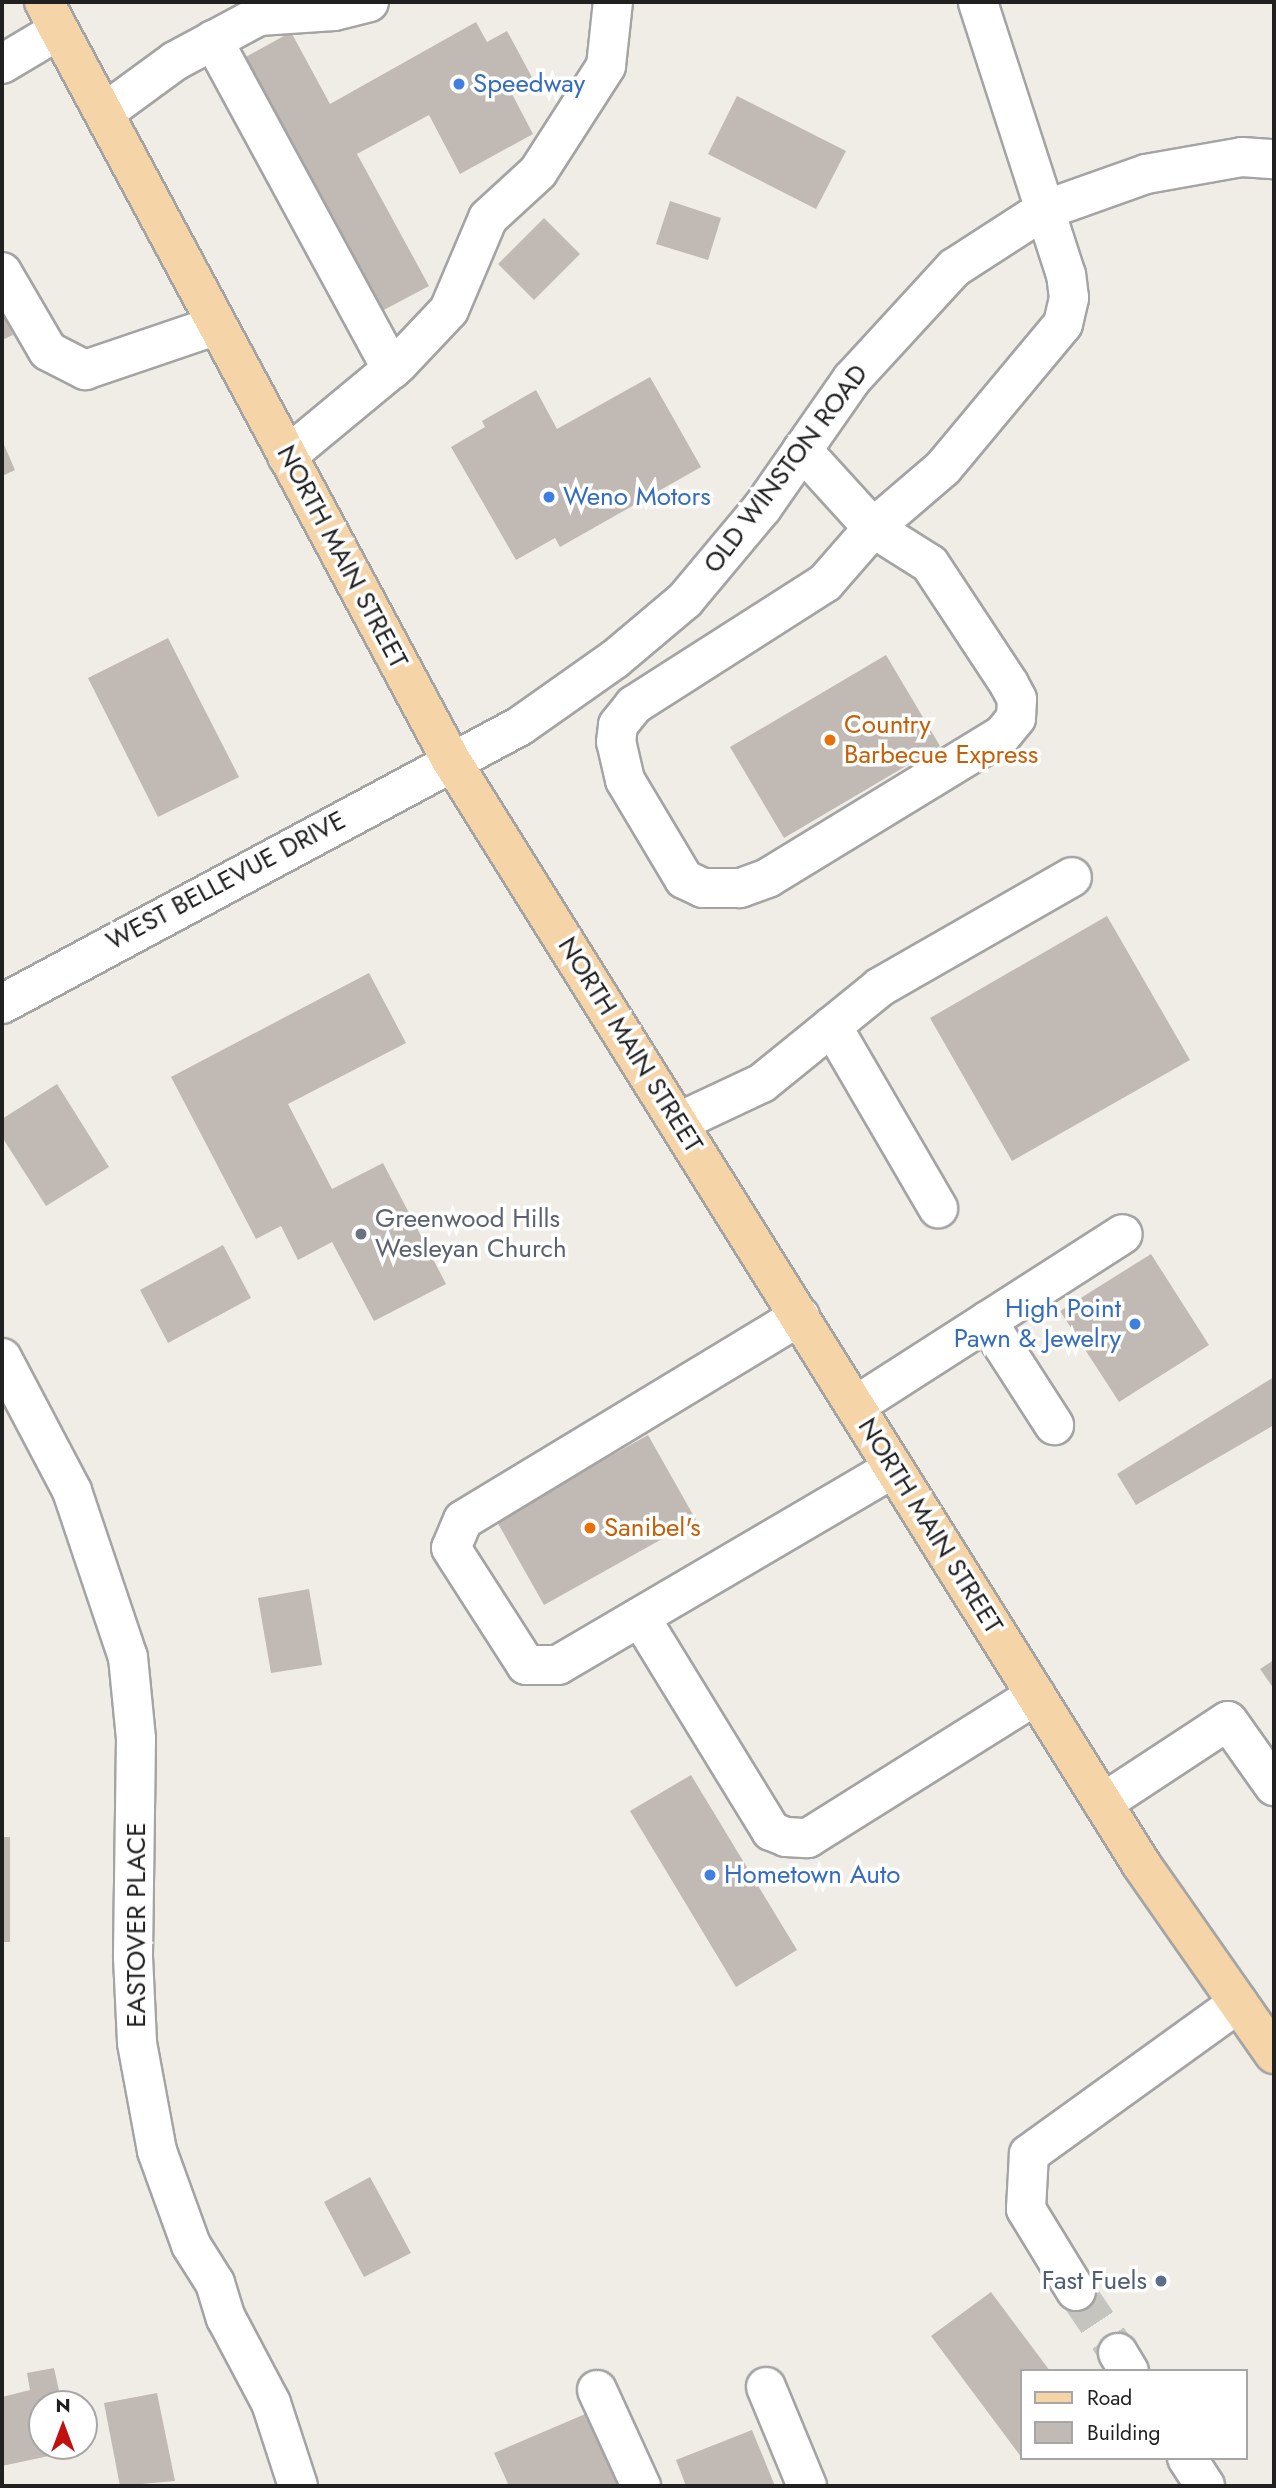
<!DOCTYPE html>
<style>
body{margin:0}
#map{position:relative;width:1276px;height:2488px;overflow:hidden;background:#f0ede7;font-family:Jost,sans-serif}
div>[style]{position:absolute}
.building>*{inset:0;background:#c0b9b4}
.minor-tunnel>*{height:38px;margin-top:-19px;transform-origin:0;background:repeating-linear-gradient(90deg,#c6c4bf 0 38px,transparent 0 57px)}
.roads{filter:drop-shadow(2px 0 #a4a4a4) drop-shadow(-2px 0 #a4a4a4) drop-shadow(0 2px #a4a4a4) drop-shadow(0 -2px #a4a4a4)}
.minor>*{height:38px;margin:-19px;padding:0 19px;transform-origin:19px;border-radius:19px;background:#fff}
.major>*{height:38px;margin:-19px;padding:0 19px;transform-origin:19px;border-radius:19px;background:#f5d4a7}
.dots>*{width:19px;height:19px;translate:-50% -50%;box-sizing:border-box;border:4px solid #fff;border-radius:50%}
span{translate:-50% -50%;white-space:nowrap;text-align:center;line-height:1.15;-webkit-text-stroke:7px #fff;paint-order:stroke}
.shop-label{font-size:26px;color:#366cbe}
.left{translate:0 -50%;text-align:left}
.right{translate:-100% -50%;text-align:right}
.street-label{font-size:26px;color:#202020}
.food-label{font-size:26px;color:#c56008}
.worship-label{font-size:26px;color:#5b616d}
.service-label{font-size:26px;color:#4e5e75}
.frame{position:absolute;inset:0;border:4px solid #202020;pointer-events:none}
.legend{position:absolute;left:1020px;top:2369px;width:228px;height:91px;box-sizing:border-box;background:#fff;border:2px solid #a6a6a6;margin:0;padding:9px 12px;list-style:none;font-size:21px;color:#202020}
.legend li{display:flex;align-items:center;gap:14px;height:35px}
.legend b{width:35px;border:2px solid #a6a6a6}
.north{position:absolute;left:28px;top:2390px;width:70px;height:70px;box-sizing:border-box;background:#fff;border:2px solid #a6a6a6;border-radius:50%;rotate:0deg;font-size:19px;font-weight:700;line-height:28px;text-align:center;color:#202020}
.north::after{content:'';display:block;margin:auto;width:24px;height:32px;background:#c1110f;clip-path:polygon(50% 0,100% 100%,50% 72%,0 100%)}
</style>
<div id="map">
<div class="building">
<i style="clip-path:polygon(476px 22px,487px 42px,507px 31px,535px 83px,512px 94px,533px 134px,460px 174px,429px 115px,357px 154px,429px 286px,380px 312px,242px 59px,291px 32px,330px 104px)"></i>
<i style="clip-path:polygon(737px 96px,846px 151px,816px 209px,708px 154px)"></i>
<i style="clip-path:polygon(670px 201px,721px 218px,708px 260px,656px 244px)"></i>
<i style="clip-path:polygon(544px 218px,580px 254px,534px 300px,498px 264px)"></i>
<i style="clip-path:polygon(2px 311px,13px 335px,2px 340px)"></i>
<i style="clip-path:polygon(650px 377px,701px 467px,560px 547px,555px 538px,516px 560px,451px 447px,485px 427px,482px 421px,536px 390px,557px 429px)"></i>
<i style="clip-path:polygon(2px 440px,15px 470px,2px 476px)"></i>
<i style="clip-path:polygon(168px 638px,239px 777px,158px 817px,88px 678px)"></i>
<i style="clip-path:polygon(886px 655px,940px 746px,784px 838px,730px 747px)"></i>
<i style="clip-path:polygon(1107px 916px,1190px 1060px,1012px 1161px,930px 1018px)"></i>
<i style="clip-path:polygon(369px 973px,406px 1043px,288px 1104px,332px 1189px,383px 1163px,446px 1284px,374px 1321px,332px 1242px,298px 1260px,281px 1226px,256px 1239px,171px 1077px)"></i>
<i style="clip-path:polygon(57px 1084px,109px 1167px,46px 1206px,2px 1137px,2px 1119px)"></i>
<i style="clip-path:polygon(223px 1245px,251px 1298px,168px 1343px,140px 1290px)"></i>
<i style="clip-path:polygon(1151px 1254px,1209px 1345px,1119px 1402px,1060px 1311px)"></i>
<i style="clip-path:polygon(1274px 1377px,1274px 1425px,1136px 1505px,1117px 1474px)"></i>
<i style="clip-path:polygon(648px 1435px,696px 1520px,544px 1605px,496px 1520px)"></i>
<i style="clip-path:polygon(309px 1589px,322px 1665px,271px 1673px,258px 1598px)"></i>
<i style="clip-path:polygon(1274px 1660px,1274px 1689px,1260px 1669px)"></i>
<i style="clip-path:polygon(691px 1775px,797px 1950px,736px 1987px,630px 1811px)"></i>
<i style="clip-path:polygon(2px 1837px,10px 1837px,10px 1942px,2px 1942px)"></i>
<i style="clip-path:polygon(370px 2177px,411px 2253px,364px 2277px,324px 2202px)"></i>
<i style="clip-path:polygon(991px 2292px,1050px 2371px,1022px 2371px,1022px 2458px,931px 2336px)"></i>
<i style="clip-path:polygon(54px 2368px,62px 2404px,42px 2404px,42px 2446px,71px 2446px,72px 2451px,2px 2466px,2px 2397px,30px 2390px,27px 2373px)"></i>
<i style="clip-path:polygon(157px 2393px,175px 2481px,120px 2486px,104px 2403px)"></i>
<i style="clip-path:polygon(590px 2412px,622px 2486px,509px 2486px,494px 2453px)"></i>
<i style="clip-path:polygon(752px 2430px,775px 2486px,686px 2486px,676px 2460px)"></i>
</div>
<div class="minor-tunnel">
<i style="left:1076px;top:2291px;width:75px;rotate:55.9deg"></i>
</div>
<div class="roads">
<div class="minor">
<i style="left:213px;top:40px;width:375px;rotate:61.5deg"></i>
<i style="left:2px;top:64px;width:66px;rotate:-30.8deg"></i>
<i style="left:104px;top:113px;width:88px;rotate:-36.2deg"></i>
<i style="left:175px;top:61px;width:95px;rotate:-28.2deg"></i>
<i style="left:259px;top:16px;width:75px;rotate:-3.8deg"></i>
<i style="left:334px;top:11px;width:36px;rotate:-14deg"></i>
<i style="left:2px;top:272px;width:91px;rotate:59.8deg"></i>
<i style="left:48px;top:351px;width:42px;rotate:27.2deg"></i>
<i style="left:85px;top:370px;width:139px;rotate:-18.8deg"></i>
<i style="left:802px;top:450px;width:105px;rotate:47.7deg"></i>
<i style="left:873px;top:528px;width:67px;rotate:32.3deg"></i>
<i style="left:930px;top:564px;width:144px;rotate:56.6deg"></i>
<i style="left:1009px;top:684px;width:17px;rotate:62deg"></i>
<i style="left:1017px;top:699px;width:19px;rotate:93deg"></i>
<i style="left:1016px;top:718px;width:22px;rotate:129deg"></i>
<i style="left:1002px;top:735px;width:274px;rotate:148.6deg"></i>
<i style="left:768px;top:878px;width:30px;rotate:160deg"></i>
<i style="left:740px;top:888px;width:37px;rotate:180deg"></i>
<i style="left:703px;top:888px;width:21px;rotate:-155deg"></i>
<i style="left:684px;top:879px;width:115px;rotate:-120.8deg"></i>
<i style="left:625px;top:780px;width:39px;rotate:-103deg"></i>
<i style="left:616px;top:742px;width:17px;rotate:-83deg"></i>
<i style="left:618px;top:725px;width:26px;rotate:-51deg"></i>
<i style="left:634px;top:705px;width:227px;rotate:-32.6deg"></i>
<i style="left:825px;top:583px;width:73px;rotate:-48.9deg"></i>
<i style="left:873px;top:528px;width:92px;rotate:-40.6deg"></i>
<i style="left:943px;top:468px;width:187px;rotate:-50.2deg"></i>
<i style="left:1063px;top:324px;width:27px;rotate:-77deg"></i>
<i style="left:1069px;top:298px;width:23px;rotate:-97deg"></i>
<i style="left:1066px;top:275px;width:287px;rotate:-107.9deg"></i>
<i style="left:287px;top:456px;width:144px;rotate:-39.7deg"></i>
<i style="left:398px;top:364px;width:74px;rotate:-46.6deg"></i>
<i style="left:449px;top:310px;width:100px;rotate:-67deg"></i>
<i style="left:488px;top:218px;width:68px;rotate:-42.6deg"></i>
<i style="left:538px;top:172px;width:126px;rotate:-57.3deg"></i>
<i style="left:606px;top:66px;width:64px;rotate:-83.8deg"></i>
<i style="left:2px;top:1004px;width:588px;rotate:-28.22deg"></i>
<i style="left:520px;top:726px;width:116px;rotate:-35.2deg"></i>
<i style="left:615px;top:659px;width:92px;rotate:-40.1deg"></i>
<i style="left:685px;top:600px;width:120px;rotate:-50.1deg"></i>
<i style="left:762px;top:508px;width:157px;rotate:-55.1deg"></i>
<i style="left:852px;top:379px;width:151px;rotate:-47.4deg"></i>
<i style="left:954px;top:268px;width:105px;rotate:-32.9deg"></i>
<i style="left:1042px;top:211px;width:110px;rotate:-19.6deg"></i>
<i style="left:1146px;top:174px;width:97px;rotate:-10deg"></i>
<i style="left:1242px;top:157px;width:32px;rotate:4deg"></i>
<i style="left:832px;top:1026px;width:211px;rotate:59.8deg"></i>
<i style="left:679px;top:1122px;width:92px;rotate:-25.2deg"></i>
<i style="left:762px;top:1083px;width:152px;rotate:-39.1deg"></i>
<i style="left:880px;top:987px;width:221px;rotate:-29.8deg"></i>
<i style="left:800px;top:1316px;width:394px;rotate:148.8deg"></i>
<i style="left:463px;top:1520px;width:30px;rotate:113deg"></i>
<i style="left:451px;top:1548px;width:139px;rotate:57.3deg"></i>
<i style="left:526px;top:1665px;width:32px"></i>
<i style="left:558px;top:1665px;width:389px;rotate:-30.4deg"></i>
<i style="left:987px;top:1321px;width:124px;rotate:57.2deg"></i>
<i style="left:2px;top:1358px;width:150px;rotate:62.2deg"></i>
<i style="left:72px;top:1491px;width:175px;rotate:71.4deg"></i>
<i style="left:128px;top:1657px;width:82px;rotate:84.4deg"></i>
<i style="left:136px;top:1739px;width:218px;rotate:90.8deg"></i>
<i style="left:133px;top:1957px;width:86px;rotate:87.3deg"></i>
<i style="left:137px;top:2043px;width:110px;rotate:79.5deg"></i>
<i style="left:157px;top:2151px;width:100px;rotate:70.1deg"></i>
<i style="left:191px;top:2245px;width:45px;rotate:57.7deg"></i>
<i style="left:215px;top:2283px;width:37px;rotate:73deg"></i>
<i style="left:226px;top:2318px;width:96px;rotate:62.1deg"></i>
<i style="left:271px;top:2403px;width:87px;rotate:72deg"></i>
<i style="left:855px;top:1406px;width:318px;rotate:-32.7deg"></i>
<i style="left:640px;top:1617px;width:251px;rotate:58.5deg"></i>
<i style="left:771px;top:1831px;width:16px;rotate:22deg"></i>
<i style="left:786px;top:1837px;width:22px;rotate:3deg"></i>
<i style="left:808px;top:1838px;width:269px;rotate:-32.1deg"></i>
<i style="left:1103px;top:1803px;width:149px;rotate:-33.3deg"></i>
<i style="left:1228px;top:1721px;width:80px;rotate:54.7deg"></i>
<i style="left:1076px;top:2291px;width:96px;rotate:-121.4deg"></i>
<i style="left:1026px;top:2209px;width:55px;rotate:-86.9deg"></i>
<i style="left:1029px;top:2154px;width:258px;rotate:-35.8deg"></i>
<i style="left:1118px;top:2353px;width:21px;rotate:59deg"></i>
<i style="left:766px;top:2387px;width:107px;rotate:67.5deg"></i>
<i style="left:597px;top:2390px;width:106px;rotate:65.4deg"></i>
<i style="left:1187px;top:2458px;width:33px;rotate:57deg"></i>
</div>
<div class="major">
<i style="left:44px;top:2px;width:860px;rotate:61.77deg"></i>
<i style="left:451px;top:760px;width:1302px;rotate:57.99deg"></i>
<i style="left:1141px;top:1864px;width:232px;rotate:55deg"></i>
</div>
</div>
<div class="dots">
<i style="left:459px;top:84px;background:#3f7fe0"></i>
<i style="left:549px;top:497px;background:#3f7fe0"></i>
<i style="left:830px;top:740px;background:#e8710a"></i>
<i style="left:361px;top:1234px;background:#6b7280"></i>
<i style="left:1135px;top:1324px;background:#3f7fe0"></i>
<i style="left:590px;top:1528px;background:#e8710a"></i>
<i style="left:710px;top:1875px;background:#3f7fe0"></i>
<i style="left:1161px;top:2281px;background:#5c6f8a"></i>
</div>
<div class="shop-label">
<span class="left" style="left:473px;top:84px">Speedway</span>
<span class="left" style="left:563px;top:497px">Weno Motors</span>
<span class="right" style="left:1121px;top:1324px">High Point<br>Pawn &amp; Jewelry</span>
<span class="left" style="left:724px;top:1875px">Hometown Auto</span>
</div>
<div class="street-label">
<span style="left:786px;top:469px;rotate:-53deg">OLD WINSTON ROAD</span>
<span style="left:342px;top:557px;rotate:62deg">NORTH MAIN STREET</span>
<span style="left:226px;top:881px;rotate:-28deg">WEST BELLEVUE DRIVE</span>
<span style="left:630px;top:1045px;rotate:58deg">NORTH MAIN STREET</span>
<span style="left:930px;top:1526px;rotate:58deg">NORTH MAIN STREET</span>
<span style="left:137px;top:1925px;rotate:-90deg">EASTOVER PLACE</span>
</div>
<div class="food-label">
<span class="left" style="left:844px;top:740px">Country<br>Barbecue Express</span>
<span class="left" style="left:604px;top:1528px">Sanibel's</span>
</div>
<div class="worship-label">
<span class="left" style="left:375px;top:1234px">Greenwood Hills<br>Wesleyan Church</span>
</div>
<div class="service-label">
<span class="right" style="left:1147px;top:2281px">Fast Fuels</span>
</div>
<div class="frame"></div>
<ul class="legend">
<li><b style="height:9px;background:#f5d4a7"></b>Road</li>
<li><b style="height:19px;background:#c0b9b4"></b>Building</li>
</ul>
<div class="north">N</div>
</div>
